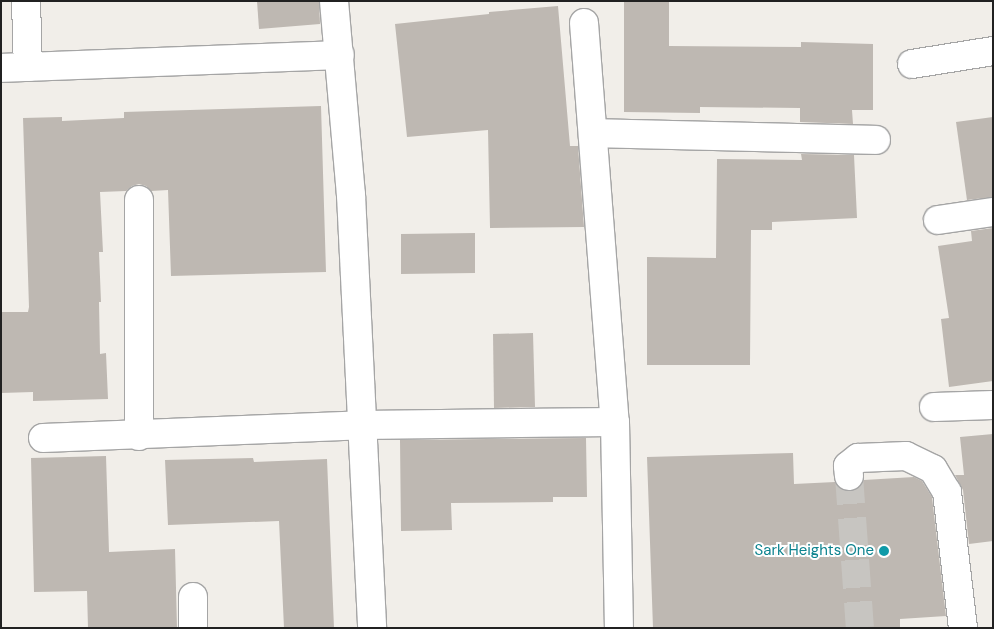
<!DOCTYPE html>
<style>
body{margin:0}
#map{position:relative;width:994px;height:629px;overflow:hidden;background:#f1eee9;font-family:"DM Sans",sans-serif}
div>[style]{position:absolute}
.building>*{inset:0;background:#beb8b2}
.minor-tunnel>*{height:28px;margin-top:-14px;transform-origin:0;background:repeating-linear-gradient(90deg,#c7c5c1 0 28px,transparent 0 42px)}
.roads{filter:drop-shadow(1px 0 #a5a5a5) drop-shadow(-1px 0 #a5a5a5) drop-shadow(0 1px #a5a5a5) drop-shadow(0 -1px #a5a5a5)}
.minor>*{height:28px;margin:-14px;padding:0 14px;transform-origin:14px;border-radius:14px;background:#fff}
.dots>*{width:14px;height:14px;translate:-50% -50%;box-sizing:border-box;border:2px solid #fff;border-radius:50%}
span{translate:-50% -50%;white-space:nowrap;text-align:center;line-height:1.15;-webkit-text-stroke:4px #fff;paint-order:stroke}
.culture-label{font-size:15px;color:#0d838f}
.right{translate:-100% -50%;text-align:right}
.frame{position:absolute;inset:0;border:2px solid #212121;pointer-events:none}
</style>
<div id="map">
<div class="building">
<i style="clip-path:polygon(257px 1px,319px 1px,320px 24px,259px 29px)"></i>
<i style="clip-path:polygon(624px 1px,669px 1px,669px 46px,801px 47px,801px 42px,873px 44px,873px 110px,852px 110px,853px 124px,800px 122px,800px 108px,700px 107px,700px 113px,624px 112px)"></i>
<i style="clip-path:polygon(558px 6px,570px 146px,578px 146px,584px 227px,490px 228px,488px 130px,407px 137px,395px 24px,489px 14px,489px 12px)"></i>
<i style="clip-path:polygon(321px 106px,326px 272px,171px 276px,168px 190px,151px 191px,146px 186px,139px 184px,132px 186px,126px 191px,100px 192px,103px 252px,99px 252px,101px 302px,99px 302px,100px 354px,106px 353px,108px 399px,33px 401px,33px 392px,1px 393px,1px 312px,28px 312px,29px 307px,23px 118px,62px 117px,62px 121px,124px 118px,124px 112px)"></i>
<i style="clip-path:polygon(993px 117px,993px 197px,967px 200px,956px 122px)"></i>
<i style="clip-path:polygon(801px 154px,854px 155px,857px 218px,772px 222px,772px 230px,751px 230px,750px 365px,647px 365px,647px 257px,716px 258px,717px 159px,802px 160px)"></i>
<i style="clip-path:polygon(993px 228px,993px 381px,949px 387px,941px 319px,949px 318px,938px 246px,972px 241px,971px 231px)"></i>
<i style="clip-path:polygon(475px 233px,475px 273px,401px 274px,401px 234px)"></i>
<i style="clip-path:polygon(533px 333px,535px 407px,494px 408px,493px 334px)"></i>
<i style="clip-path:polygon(993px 434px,993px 541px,969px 544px,963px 490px,955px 475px,964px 475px,960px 437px)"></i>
<i style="clip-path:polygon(586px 438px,587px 497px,553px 497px,553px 502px,451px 503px,452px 530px,401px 531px,400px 440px)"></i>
<i style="clip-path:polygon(793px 453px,794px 484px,835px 482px,842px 490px,850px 492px,858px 488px,864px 480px,914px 477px,922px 481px,932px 497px,946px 616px,900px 619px,900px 628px,653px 628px,647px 457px)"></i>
<i style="clip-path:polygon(106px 456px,109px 552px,175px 549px,177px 628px,88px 628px,87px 591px,34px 592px,31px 458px)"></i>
<i style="clip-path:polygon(253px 458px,254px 462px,327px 459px,334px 628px,284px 628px,279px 521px,168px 525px,165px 460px)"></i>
</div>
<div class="minor-tunnel">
<i style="left:849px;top:476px;width:152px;rotate:85.9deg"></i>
</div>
<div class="roads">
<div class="minor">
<i style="left:26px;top:1px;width:66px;rotate:88.3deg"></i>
<i style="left:334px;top:1px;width:195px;rotate:85deg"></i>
<i style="left:351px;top:195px;width:434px;rotate:87.2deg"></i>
<i style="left:584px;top:23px;width:400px;rotate:85.6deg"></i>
<i style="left:615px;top:422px;width:206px;rotate:88.9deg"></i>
<i style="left:912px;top:64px;width:82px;rotate:-9.1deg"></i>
<i style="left:1px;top:68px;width:339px;rotate:-2.2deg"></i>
<i style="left:593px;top:133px;width:283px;rotate:1.4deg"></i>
<i style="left:938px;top:220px;width:56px;rotate:-8.3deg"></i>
<i style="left:934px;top:407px;width:59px;rotate:-1.9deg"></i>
<i style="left:139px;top:436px;width:236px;rotate:-90deg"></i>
<i style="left:43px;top:438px;width:319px;rotate:-2.3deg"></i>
<i style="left:362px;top:425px;width:253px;rotate:-0.7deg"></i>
<i style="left:849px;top:476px;width:10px;rotate:-96deg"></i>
<i style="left:848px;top:466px;width:13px;rotate:-39deg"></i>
<i style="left:858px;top:458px;width:48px;rotate:-2.4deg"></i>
<i style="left:906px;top:456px;width:30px;rotate:26deg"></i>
<i style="left:933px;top:469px;width:27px;rotate:59deg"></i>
<i style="left:947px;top:492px;width:137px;rotate:83.3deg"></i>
<i style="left:193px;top:597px;width:31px;rotate:90deg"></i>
</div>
</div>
<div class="dots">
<i style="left:884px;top:551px;background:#0f9aa8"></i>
</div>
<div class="culture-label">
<span class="right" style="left:874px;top:551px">Sark Heights One</span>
</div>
<div class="frame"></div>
</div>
